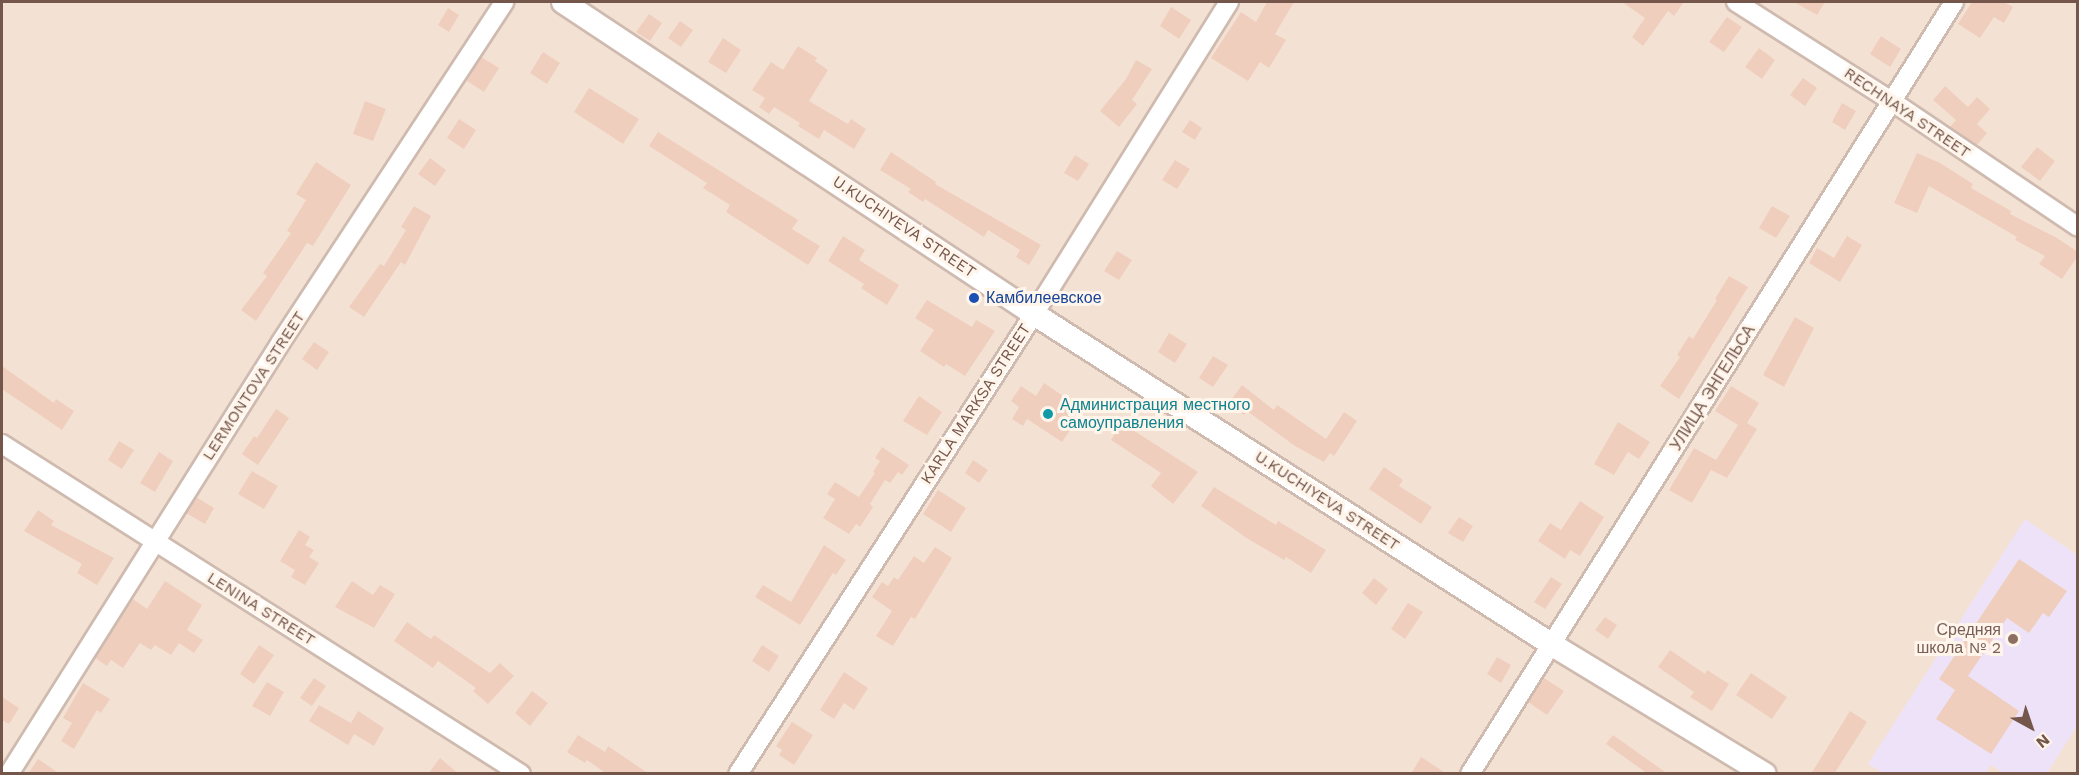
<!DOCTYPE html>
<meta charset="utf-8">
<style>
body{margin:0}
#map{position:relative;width:2079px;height:775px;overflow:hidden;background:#fcf1e5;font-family:"Work Sans",sans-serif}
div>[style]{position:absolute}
.residential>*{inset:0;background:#f3e2d4}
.education>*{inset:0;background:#eee2f8}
.building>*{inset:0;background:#f0cebd}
.roads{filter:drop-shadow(2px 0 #cfbaaf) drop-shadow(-2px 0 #cfbaaf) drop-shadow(0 2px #cfbaaf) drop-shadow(0 -2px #cfbaaf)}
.minor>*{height:18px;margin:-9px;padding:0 9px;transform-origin:9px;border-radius:9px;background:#fff}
.tertiary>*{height:22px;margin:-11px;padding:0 11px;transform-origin:11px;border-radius:11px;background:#fff}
.dots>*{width:16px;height:16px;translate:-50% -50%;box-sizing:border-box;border:3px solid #fff5eb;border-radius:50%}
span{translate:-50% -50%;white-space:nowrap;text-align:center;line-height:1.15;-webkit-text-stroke:6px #fff5eb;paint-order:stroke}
.street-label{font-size:16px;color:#74564b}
.transit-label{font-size:16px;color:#164399}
.left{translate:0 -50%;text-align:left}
.culture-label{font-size:16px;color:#0d838f}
.education-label{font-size:16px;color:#785e54}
.right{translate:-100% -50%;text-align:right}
.frame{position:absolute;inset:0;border:3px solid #74564b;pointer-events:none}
.north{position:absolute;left:2001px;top:697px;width:60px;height:60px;-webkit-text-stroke:4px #fff5eb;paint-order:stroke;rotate:140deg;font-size:16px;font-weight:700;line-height:24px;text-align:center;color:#74564b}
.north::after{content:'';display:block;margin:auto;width:21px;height:27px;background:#74564b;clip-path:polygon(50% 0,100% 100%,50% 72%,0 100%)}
</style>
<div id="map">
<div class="residential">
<i style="clip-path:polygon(2px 2px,2077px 2px,2077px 773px,2px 773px)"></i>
</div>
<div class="education">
<i style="clip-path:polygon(2025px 519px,2077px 555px,2077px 726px,2047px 773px,2003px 773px,1991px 765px,1985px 773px,1883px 773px,1868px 764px)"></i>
</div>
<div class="building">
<i style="clip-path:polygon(1267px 2px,1294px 2px,1275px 34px,1286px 40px,1269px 68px,1260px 62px,1248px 81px,1211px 58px,1241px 12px,1256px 22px)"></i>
<i style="clip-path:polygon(1622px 2px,1684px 2px,1674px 16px,1668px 11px,1643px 46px,1632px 37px,1645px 18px)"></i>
<i style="clip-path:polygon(1794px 2px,1825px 2px,1817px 15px)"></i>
<i style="clip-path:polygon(1972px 2px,2004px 2px,2013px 7px,2004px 23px,1994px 17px,1980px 38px,1958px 24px)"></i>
<i style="clip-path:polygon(1171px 7px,1191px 20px,1179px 39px,1160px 26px)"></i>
<i style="clip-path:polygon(448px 8px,459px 15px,449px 32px,438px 25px)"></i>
<i style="clip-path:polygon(649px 14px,662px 23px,650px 41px,636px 32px)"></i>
<i style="clip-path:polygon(1727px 17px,1742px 27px,1724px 52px,1709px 42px)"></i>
<i style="clip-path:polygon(680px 21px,693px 30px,681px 47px,668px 38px)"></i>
<i style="clip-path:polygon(1881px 36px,1901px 49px,1890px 67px,1870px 54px)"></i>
<i style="clip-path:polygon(723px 38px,741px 50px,726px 73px,708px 62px)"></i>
<i style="clip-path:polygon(798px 46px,817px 58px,815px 61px,828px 70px,809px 101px,848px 124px,851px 119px,866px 129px,854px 149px,824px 130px,819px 139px,798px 126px,800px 123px,774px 107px,769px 114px,759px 107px,765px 98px,752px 90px,771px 62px,783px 70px)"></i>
<i style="clip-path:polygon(1759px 48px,1775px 60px,1762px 79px,1745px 67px)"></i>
<i style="clip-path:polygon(543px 52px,560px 63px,547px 84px,530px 73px)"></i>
<i style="clip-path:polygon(481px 57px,499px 68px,484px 92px,467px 81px)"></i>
<i style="clip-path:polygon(1136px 60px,1152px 69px,1132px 100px,1137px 104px,1119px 127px,1100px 111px,1126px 79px)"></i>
<i style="clip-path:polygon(1803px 78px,1817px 88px,1805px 106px,1790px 95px)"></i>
<i style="clip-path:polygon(1945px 86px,1968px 107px,1977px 97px,1990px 109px,1977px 124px,1987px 133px,1977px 145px,1950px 127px,1956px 120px,1933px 100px)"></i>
<i style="clip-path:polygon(589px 88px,639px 119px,623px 144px,574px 112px)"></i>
<i style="clip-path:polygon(365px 101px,386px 109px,373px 141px,353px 134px)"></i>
<i style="clip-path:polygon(1842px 103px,1856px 111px,1845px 130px,1832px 122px)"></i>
<i style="clip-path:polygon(459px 119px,476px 130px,464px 149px,447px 138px)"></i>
<i style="clip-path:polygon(1190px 120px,1202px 128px,1195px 140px,1182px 132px)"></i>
<i style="clip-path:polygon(658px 132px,798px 220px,792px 229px,820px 246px,808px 265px,726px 212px,730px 205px,703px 188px,707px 183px,649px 146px)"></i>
<i style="clip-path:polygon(2037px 147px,2055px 161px,2040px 181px,2021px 167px)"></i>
<i style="clip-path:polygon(891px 152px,936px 182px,935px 184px,1041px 245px,1029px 265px,1016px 257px,1020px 250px,988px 230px,984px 237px,925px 199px,923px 202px,908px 192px,911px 189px,880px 170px)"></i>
<i style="clip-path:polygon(1917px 153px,1940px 163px,1973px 184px,1971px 188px,2011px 211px,2010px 214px,2057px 238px,2078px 252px,2078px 256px,2062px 279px,2039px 264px,2045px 256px,2015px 240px,2017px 237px,1929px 186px,1917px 213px,1894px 203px)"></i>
<i style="clip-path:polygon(1075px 155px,1089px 164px,1078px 181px,1064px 173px)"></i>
<i style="clip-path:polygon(430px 158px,446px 170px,435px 186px,418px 174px)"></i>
<i style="clip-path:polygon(1175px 160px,1190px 169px,1177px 189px,1162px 180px)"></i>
<i style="clip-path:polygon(316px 162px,351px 185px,313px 246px,307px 243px,256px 321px,241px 310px,267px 276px,263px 273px,291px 233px,287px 231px,306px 200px,296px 194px)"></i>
<i style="clip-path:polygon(414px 206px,431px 216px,405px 265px,401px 262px,364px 317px,349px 307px,380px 264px,384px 266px,406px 230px,401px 227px)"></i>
<i style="clip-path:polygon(1772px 206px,1790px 216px,1776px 238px,1759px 228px)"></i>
<i style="clip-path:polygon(843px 236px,865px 250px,859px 260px,899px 285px,887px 305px,861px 288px,864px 284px,828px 261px)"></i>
<i style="clip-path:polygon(1847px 236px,1862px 245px,1840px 282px,1809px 263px,1817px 248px,1834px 258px)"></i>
<i style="clip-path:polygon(1117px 251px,1132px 260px,1119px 280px,1104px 271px)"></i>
<i style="clip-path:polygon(1729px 276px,1748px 287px,1679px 399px,1660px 386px,1680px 357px,1677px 355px,1689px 336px,1693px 339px,1717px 300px,1715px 299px)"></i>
<i style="clip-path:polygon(927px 300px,972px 327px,976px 320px,995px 331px,965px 376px,946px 364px,944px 367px,920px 351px,934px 330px,915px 318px)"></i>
<i style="clip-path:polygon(1795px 317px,1814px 328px,1784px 387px,1763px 375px)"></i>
<i style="clip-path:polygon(1169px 333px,1187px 344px,1175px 363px,1158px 352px)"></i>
<i style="clip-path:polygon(314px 342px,329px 352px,317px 370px,302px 359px)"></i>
<i style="clip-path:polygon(1213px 356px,1228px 365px,1213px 387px,1199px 378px)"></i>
<i style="clip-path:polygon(2px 366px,54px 403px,56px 399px,74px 411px,62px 430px,2px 389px)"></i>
<i style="clip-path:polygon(1044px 383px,1084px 410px,1062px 442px,1027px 419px,1023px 426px,1012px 419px,1019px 407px,1011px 401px,1021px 386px,1036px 396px)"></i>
<i style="clip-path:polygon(1242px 385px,1274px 410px,1277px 405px,1326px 439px,1344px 412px,1357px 421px,1334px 456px,1330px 453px,1324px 462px,1295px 446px,1247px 411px,1244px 415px,1229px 403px)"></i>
<i style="clip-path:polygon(1731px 386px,1759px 403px,1747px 423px,1757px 429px,1727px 478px,1711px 470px,1692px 503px,1669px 490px,1694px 448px,1716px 460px,1738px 425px,1715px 411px)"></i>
<i style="clip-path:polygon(919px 396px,942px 412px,927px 435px,903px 421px)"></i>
<i style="clip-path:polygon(276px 409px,289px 418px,258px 465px,242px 454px,254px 436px,257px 438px)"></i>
<i style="clip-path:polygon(1618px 422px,1650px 442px,1639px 459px,1628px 452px,1614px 475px,1594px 464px)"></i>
<i style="clip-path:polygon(1122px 423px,1198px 472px,1173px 504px,1151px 486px,1161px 473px,1111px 440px)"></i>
<i style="clip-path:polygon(119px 441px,134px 450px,122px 469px,108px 460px)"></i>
<i style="clip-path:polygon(882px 447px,909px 465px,902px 475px,898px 472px,890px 483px,885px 480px,870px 504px,873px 507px,860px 527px,856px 524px,849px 534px,823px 518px,835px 499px,827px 494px,835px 482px,859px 497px,875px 473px,873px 472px,880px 461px,875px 458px)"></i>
<i style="clip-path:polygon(159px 452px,173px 461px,155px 492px,140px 483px)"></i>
<i style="clip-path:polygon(973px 460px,988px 470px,979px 483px,965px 473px)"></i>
<i style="clip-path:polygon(1384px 467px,1403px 480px,1399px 486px,1432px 507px,1421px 524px,1369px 489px)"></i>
<i style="clip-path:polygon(252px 471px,278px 486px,264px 509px,238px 494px)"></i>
<i style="clip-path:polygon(1214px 487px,1276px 525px,1278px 521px,1326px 550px,1311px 573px,1286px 557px,1284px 560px,1245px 537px,1201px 506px)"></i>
<i style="clip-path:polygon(938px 490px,966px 508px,951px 532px,923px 514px)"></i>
<i style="clip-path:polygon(196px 497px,214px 508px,205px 524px,186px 513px)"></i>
<i style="clip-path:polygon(1580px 501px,1604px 517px,1580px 556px,1570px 550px,1565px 559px,1538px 541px,1550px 523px,1561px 530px)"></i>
<i style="clip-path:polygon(38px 510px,54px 521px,51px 525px,114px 558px,97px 585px,77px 573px,82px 564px,24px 531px)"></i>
<i style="clip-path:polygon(1459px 517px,1473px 526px,1463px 542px,1448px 533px)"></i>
<i style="clip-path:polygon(299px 530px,310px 537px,305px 545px,314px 550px,309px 557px,319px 563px,305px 585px,291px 577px,295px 570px,280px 561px)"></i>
<i style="clip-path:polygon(824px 545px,846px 560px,836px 575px,833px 573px,800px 625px,755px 597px,763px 585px,791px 602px)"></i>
<i style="clip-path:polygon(935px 547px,952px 558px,915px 619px,911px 617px,893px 646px,876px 636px,892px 611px,872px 597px,882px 582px,888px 586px,894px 577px,898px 580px,914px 556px,924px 563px)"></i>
<i style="clip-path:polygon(2019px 559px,2067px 591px,2049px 617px,2043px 613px,2029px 633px,2007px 618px,1968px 676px,2019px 711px,1991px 754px,1936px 719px,1955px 690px,1939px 679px)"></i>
<i style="clip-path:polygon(1551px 577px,1562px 584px,1545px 609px,1534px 602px)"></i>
<i style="clip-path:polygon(1374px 578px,1388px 589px,1376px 605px,1362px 593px)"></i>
<i style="clip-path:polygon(165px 581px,202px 605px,187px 630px,203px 640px,194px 653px,179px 643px,171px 655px,155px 645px,151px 650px,140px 643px,123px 668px,111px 660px,107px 666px,95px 658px,133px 599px,147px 609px)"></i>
<i style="clip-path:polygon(352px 581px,373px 595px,380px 585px,395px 594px,374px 628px,335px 607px)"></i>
<i style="clip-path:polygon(1408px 603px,1423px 612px,1405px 639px,1391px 629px)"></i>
<i style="clip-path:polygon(1605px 617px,1617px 625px,1608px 639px,1595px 630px)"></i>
<i style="clip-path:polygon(407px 622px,431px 639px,434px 635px,490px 673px,500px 663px,514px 676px,488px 704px,473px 691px,476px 688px,438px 661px,433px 668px,394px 641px)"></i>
<i style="clip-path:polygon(259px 645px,274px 655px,254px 684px,240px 674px)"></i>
<i style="clip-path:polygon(762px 645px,779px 656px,769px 672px,752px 661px)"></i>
<i style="clip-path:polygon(1670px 650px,1705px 674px,1707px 670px,1729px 684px,1712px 711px,1690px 697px,1694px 692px,1658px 667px)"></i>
<i style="clip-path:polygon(1497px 657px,1511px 665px,1501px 683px,1487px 674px)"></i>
<i style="clip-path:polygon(844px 672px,868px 688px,854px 710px,844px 703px,834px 719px,820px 710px)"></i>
<i style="clip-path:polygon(1751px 673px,1787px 697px,1772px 719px,1736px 695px)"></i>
<i style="clip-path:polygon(314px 678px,326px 686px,312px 706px,300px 698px)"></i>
<i style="clip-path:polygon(1544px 678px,1564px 691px,1547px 715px,1528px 702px)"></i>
<i style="clip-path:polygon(267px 682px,284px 692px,270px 716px,252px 706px)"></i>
<i style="clip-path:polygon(83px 683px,110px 699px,101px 713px,97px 710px,74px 749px,61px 741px,72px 723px,63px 718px)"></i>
<i style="clip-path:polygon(532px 691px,548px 703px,530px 726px,515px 713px)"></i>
<i style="clip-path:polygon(2px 697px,19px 708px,9px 724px,2px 720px)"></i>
<i style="clip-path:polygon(319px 705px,351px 723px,358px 711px,384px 728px,374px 746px,354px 734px,348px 745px,309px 721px)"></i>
<i style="clip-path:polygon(1850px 711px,1867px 722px,1834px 774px,1811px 774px)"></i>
<i style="clip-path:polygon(792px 722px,813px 735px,794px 765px,779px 755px,782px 750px,776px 746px)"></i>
<i style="clip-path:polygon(578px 735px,605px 752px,608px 746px,649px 774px,607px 774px,587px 760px,585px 763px,567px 752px)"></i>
<i style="clip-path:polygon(1613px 735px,1668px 774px,1648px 774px,1606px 744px)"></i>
<i style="clip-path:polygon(1421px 757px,1447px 774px,1411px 774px)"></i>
<i style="clip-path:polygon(440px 758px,459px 774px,428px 774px)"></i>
<i style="clip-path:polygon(38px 759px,60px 774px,28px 774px)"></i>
</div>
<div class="roads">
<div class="minor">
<i style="left:1736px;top:2px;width:186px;rotate:32.5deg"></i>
<i style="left:1893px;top:102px;width:223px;rotate:34deg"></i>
<i style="left:2px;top:444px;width:615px;rotate:32.45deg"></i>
<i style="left:9px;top:774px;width:510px;rotate:-57.8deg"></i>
<i style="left:281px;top:342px;width:407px;rotate:-56.7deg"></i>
<i style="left:738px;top:774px;width:547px;rotate:-57.24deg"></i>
<i style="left:1034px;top:314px;width:368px;rotate:-58deg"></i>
<i style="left:1470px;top:774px;width:911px;rotate:-57.91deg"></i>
</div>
<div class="tertiary">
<i style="left:563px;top:2px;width:565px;rotate:33.52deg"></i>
<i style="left:1034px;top:314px;width:613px;rotate:32.55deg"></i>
<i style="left:1551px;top:644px;width:250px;rotate:31.3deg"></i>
</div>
</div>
<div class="dots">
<i style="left:974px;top:298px;background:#1a4fb4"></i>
<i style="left:1048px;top:414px;background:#0f9aa8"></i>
<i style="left:2013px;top:639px;background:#8d6e63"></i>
</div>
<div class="street-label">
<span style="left:1907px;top:113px;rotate:34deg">RECHNAYA STREET</span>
<span style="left:904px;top:227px;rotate:34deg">U.KUCHIYEVA STREET</span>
<span style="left:254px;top:386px;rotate:-57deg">LERMONTOVA STREET</span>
<span style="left:1713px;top:388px;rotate:-58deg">УЛИЦА ЭНГЕЛЬСА</span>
<span style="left:976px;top:404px;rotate:-57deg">KARLA MARKSA STREET</span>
<span style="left:1327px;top:501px;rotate:33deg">U.KUCHIYEVA STREET</span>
<span style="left:261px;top:609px;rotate:32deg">LENINA STREET</span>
</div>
<div class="transit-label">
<span class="left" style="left:986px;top:298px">Камбилеевское</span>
</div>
<div class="culture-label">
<span class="left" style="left:1060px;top:414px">Администрация местного<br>самоуправления</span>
</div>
<div class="education-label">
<span class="right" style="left:2001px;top:639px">Средняя<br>школа № 2</span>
</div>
<div class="frame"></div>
<div class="north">N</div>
</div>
